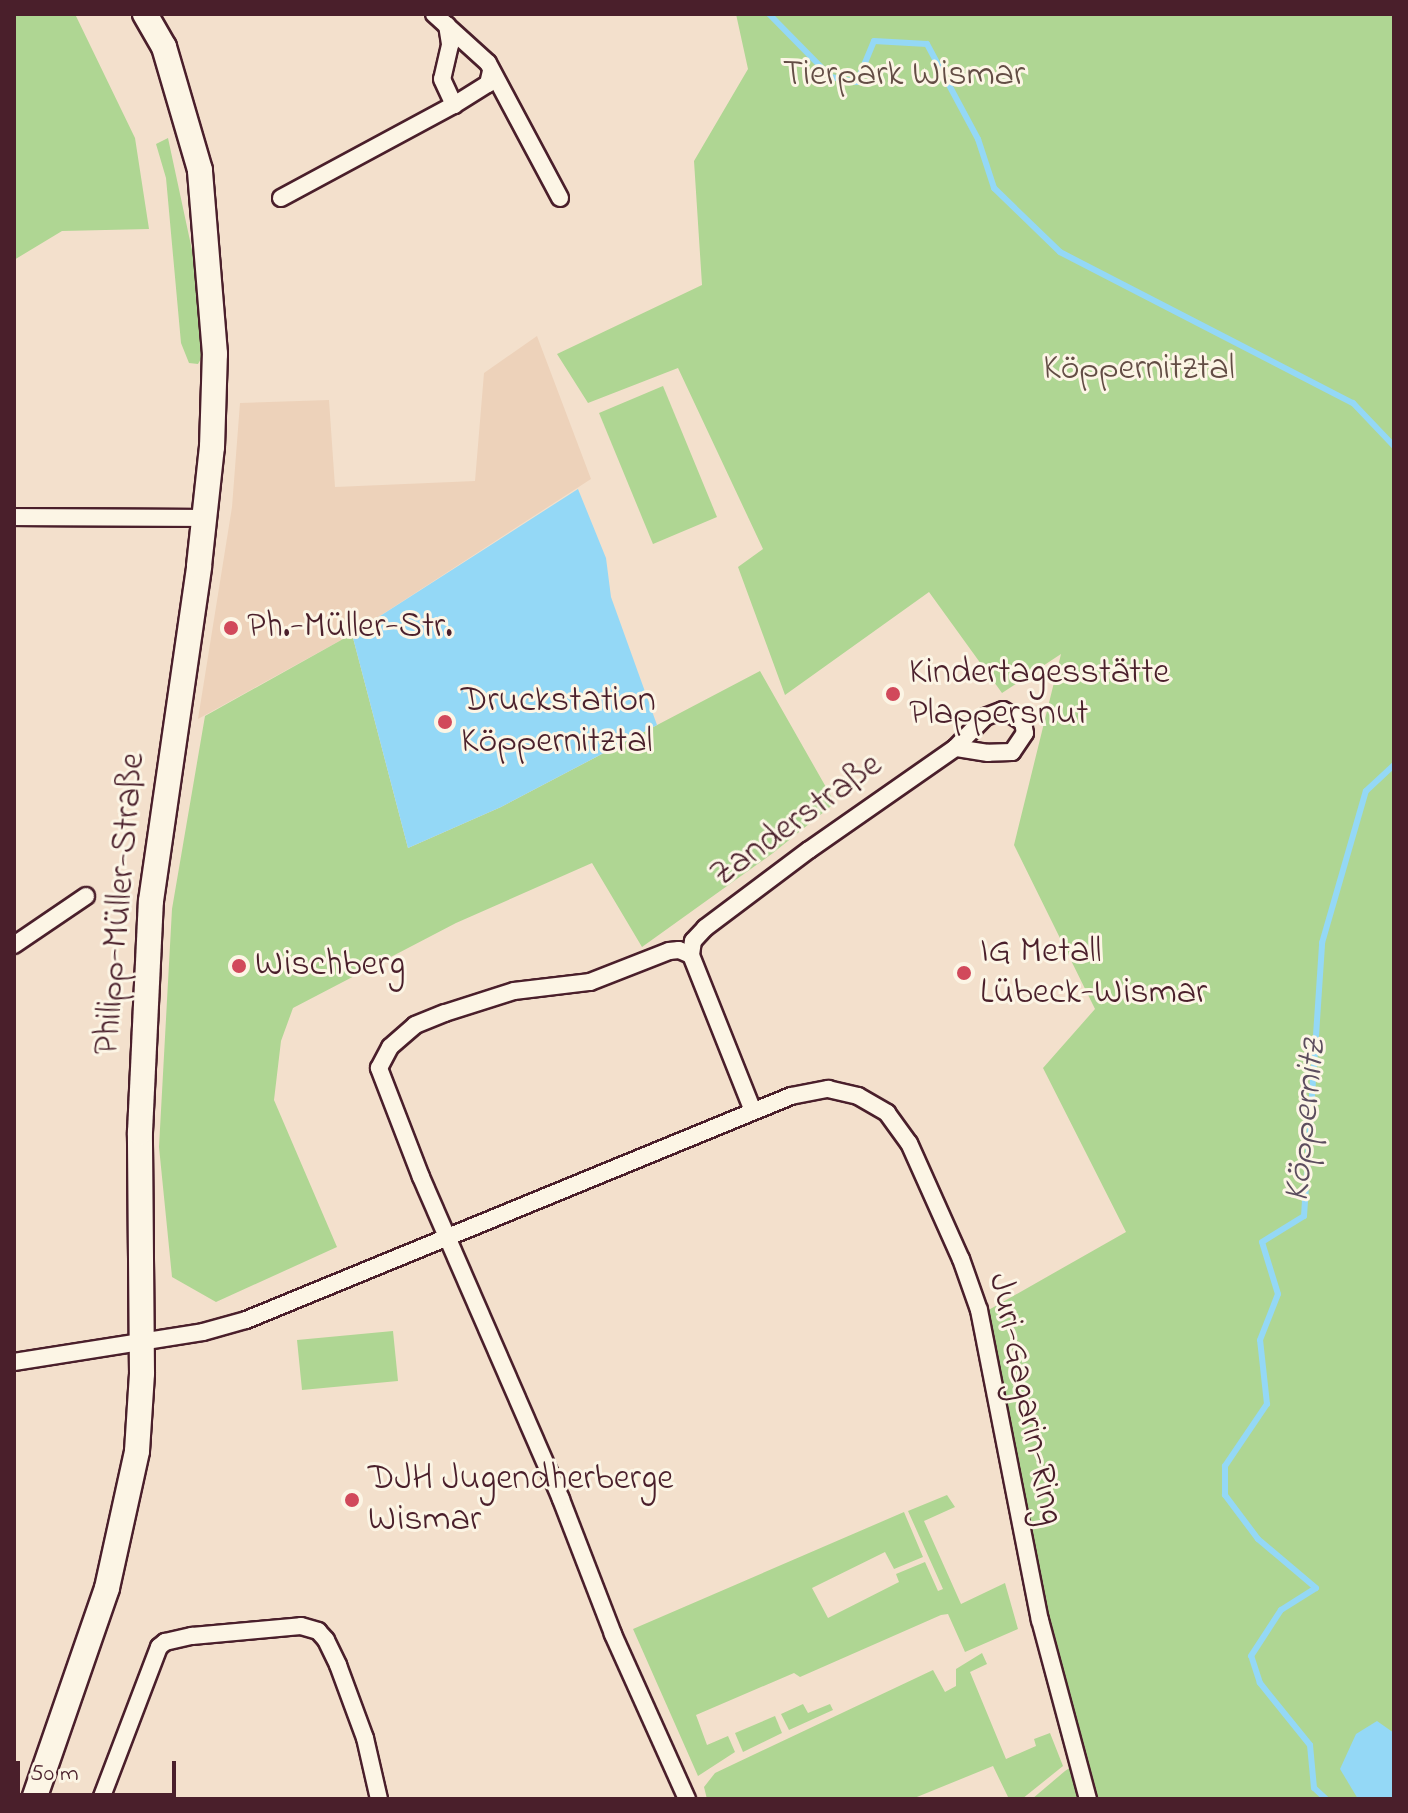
<!DOCTYPE html>
<meta charset="utf-8">
<style>
body{margin:0}
#map{position:relative;width:1408px;height:1813px;overflow:hidden;background:#f3e0cc;font-family:"Indie Flower",sans-serif}
div>[style]{position:absolute}
.built>*{inset:0;background:#edd2ba}
.green>*{inset:0;background:#afd693}
.water>*{inset:0;background:#94d8f6}
.stream>*{height:6px;margin:-3px;padding:0 3px;transform-origin:3px;border-radius:3px;background:#94d8f6}
.roads{filter:drop-shadow(2px 0 #4a1f2b) drop-shadow(-2px 0 #4a1f2b) drop-shadow(0 2px #4a1f2b) drop-shadow(0 -2px #4a1f2b)}
.street>*{height:16px;margin:-8px;padding:0 8px;transform-origin:8px;border-radius:8px;background:#fcf5e5}
.secondary>*{height:24px;margin:-12px;padding:0 12px;transform-origin:12px;border-radius:12px;background:#fcf5e5}
.dots>*{width:22px;height:22px;translate:-50% -50%;box-sizing:border-box;border:4px solid #fcf5e5;border-radius:50%}
span{translate:-50% -50%;white-space:nowrap;text-align:center;line-height:1.15;-webkit-text-stroke:6px #fcf5e5;paint-order:stroke}
.park-label{font-size:36px;color:#634d45}
.poi-label{font-size:36px;color:#4a1f2b}
.left{translate:0 -50%;text-align:left}
.street-label{font-size:36px;color:#4a1f2b}
.water-label{font-size:38px;color:#5c4d5e;font-style:italic}
.frame{position:absolute;inset:0;border:16px solid #4a1f2b;pointer-events:none}
.scale{position:absolute;left:16px;top:1761px;width:160px;height:36px;box-sizing:border-box;border:4px solid #4a1f2b;border-top:0;padding-left:10px;font-size:24px;line-height:28px;white-space:nowrap;color:#4a1f2b;-webkit-text-stroke:6px #fcf5e5;paint-order:stroke}
</style>
<div id="map">
<div class="built">
<i style="clip-path:polygon(537px 336px,591px 479px,352px 634px,198px 719px,232px 507px,240px 403px,329px 400px,335px 487px,475px 481px,484px 373px)"></i>
</div>
<div class="green">
<i style="clip-path:polygon(14px 14px,75px 14px,135px 138px,149px 229px,62px 231px,14px 260px)"></i>
<i style="clip-path:polygon(736px 14px,1394px 14px,1394px 1799px,1082px 1799px,985px 1312px,1126px 1232px,1043px 1068px,1095px 1009px,1014px 845px,1061px 654px,1002px 693px,929px 592px,785px 695px,738px 567px,763px 549px,678px 368px,588px 403px,557px 354px,702px 285px,694px 161px,748px 69px)"></i>
<i style="clip-path:polygon(168px 138px,195px 264px,203px 336px,202px 357px,198px 364px,189px 363px,181px 343px,166px 178px,156px 144px)"></i>
<i style="clip-path:polygon(663px 386px,717px 517px,653px 544px,599px 413px)"></i>
<i style="clip-path:polygon(352px 634px,408px 848px,501px 807px,760px 671px,835px 803px,773px 853px,642px 947px,592px 863px,456px 923px,293px 1008px,281px 1041px,274px 1100px,337px 1247px,216px 1302px,172px 1277px,159px 1147px,172px 909px,205px 716px)"></i>
<i style="clip-path:polygon(393px 1331px,398px 1381px,302px 1390px,297px 1340px)"></i>
<i style="clip-path:polygon(947px 1495px,955px 1507px,924px 1521px,961px 1604px,1005px 1583px,1018px 1629px,965px 1652px,948px 1614px,941px 1615px,800px 1677px,794px 1673px,696px 1715px,707px 1745px,728px 1736px,735px 1752px,698px 1776px,633px 1629px,904px 1512px,923px 1557px,894px 1569px,885px 1552px,812px 1588px,828px 1618px,899px 1582px,896px 1574px,925px 1562px,938px 1591px,943px 1589px,908px 1511px)"></i>
<i style="clip-path:polygon(982px 1653px,987px 1664px,970px 1672px,1006px 1759px,1036px 1746px,1034px 1739px,1050px 1733px,1063px 1766px,1022px 1799px,1009px 1799px,993px 1766px,912px 1799px,707px 1799px,704px 1787px,715px 1773px,933px 1670px,945px 1692px,956px 1686px,956px 1669px)"></i>
<i style="clip-path:polygon(803px 1704px,808px 1713px,830px 1704px,833px 1710px,789px 1730px,781px 1714px)"></i>
<i style="clip-path:polygon(775px 1716px,782px 1733px,743px 1752px,735px 1733px)"></i>
<i style="clip-path:polygon(1074px 1765px,1077px 1799px,1032px 1799px,1065px 1771px)"></i>
</div>
<div class="water">
<i style="clip-path:polygon(578px 489px,606px 558px,611px 597px,657px 725px,501px 807px,408px 848px,352px 634px)"></i>
<i style="clip-path:polygon(1377px 1721px,1394px 1733px,1394px 1799px,1358px 1799px,1340px 1769px,1356px 1734px)"></i>
</div>
<div class="stream">
<i style="left:769px;top:14px;width:88px;rotate:45.5deg"></i>
<i style="left:831px;top:77px;width:26px;rotate:11deg"></i>
<i style="left:857px;top:82px;width:44px;rotate:-67.5deg"></i>
<i style="left:874px;top:41px;width:53px;rotate:3.2deg"></i>
<i style="left:927px;top:44px;width:108px;rotate:61.8deg"></i>
<i style="left:978px;top:139px;width:52px;rotate:71.9deg"></i>
<i style="left:994px;top:188px;width:92px;rotate:44.1deg"></i>
<i style="left:1060px;top:252px;width:330px;rotate:27.3deg"></i>
<i style="left:1353px;top:403px;width:59px;rotate:46.4deg"></i>
<i style="left:1326px;top:1799px;width:16px;rotate:-137deg"></i>
<i style="left:1314px;top:1788px;width:43px;rotate:-95.3deg"></i>
<i style="left:1310px;top:1745px;width:80px;rotate:-128.9deg"></i>
<i style="left:1260px;top:1683px;width:28px;rotate:-108deg"></i>
<i style="left:1251px;top:1656px;width:55px;rotate:-56.9deg"></i>
<i style="left:1281px;top:1610px;width:41px;rotate:-32.2deg"></i>
<i style="left:1316px;top:1588px;width:76px;rotate:-139.8deg"></i>
<i style="left:1258px;top:1539px;width:55px;rotate:-126.9deg"></i>
<i style="left:1225px;top:1495px;width:29px;rotate:-90deg"></i>
<i style="left:1225px;top:1466px;width:75px;rotate:-55.9deg"></i>
<i style="left:1267px;top:1404px;width:64px;rotate:-96.2deg"></i>
<i style="left:1260px;top:1340px;width:49px;rotate:-68.6deg"></i>
<i style="left:1278px;top:1294px;width:54px;rotate:-107.1deg"></i>
<i style="left:1262px;top:1242px;width:49px;rotate:-31.8deg"></i>
<i style="left:1304px;top:1216px;width:274px;rotate:-86.2deg"></i>
<i style="left:1322px;top:943px;width:158px;rotate:-73.9deg"></i>
<i style="left:1366px;top:791px;width:38px;rotate:-43deg"></i>
</div>
<div class="roads">
<div class="street">
<i style="left:434px;top:14px;width:73px;rotate:42.2deg"></i>
<i style="left:488px;top:63px;width:153px;rotate:61.9deg"></i>
<i style="left:447px;top:25px;width:20px;rotate:81deg"></i>
<i style="left:450px;top:45px;width:35px;rotate:103deg"></i>
<i style="left:442px;top:79px;width:29px;rotate:65deg"></i>
<i style="left:454px;top:105px;width:40px;rotate:-32deg"></i>
<i style="left:488px;top:84px;width:13px;rotate:-77deg"></i>
<i style="left:281px;top:198px;width:196px;rotate:-28.3deg"></i>
<i style="left:14px;top:517px;width:190px;rotate:0.3deg"></i>
<i style="left:14px;top:945px;width:87px;rotate:-34.2deg"></i>
<i style="left:753px;top:1111px;width:168px;rotate:-111.7deg"></i>
<i style="left:691px;top:955px;width:14px;rotate:-82deg"></i>
<i style="left:693px;top:941px;width:18px;rotate:-47deg"></i>
<i style="left:705px;top:928px;width:130px;rotate:-36.9deg"></i>
<i style="left:809px;top:850px;width:178px;rotate:-34.9deg"></i>
<i style="left:955px;top:748px;width:43px;rotate:-45.9deg"></i>
<i style="left:985px;top:717px;width:19px;rotate:-21deg"></i>
<i style="left:1003px;top:710px;width:23px;rotate:31deg"></i>
<i style="left:1023px;top:722px;width:11px;rotate:80deg"></i>
<i style="left:1025px;top:733px;width:23px;rotate:124deg"></i>
<i style="left:1012px;top:752px;width:24px;rotate:178deg"></i>
<i style="left:988px;top:753px;width:33px;rotate:-171deg"></i>
<i style="left:14px;top:1362px;width:191px;rotate:-9deg"></i>
<i style="left:203px;top:1332px;width:45px;rotate:-15.6deg"></i>
<i style="left:246px;top:1320px;width:589px;rotate:-22.34deg"></i>
<i style="left:791px;top:1096px;width:38px;rotate:-11deg"></i>
<i style="left:828px;top:1089px;width:31px;rotate:13deg"></i>
<i style="left:858px;top:1096px;width:34px;rotate:30deg"></i>
<i style="left:887px;top:1113px;width:37px;rotate:54deg"></i>
<i style="left:909px;top:1143px;width:127px;rotate:65.9deg"></i>
<i style="left:961px;top:1259px;width:54px;rotate:70.6deg"></i>
<i style="left:979px;top:1310px;width:316px;rotate:78.9deg"></i>
<i style="left:1040px;top:1620px;width:185px;rotate:75deg"></i>
<i style="left:101px;top:1799px;width:163px;rotate:-69.1deg"></i>
<i style="left:159px;top:1647px;width:8px;rotate:-40deg"></i>
<i style="left:165px;top:1642px;width:28px;rotate:-13deg"></i>
<i style="left:192px;top:1636px;width:109px;rotate:-5.2deg"></i>
<i style="left:301px;top:1626px;width:18px;rotate:16deg"></i>
<i style="left:318px;top:1631px;width:12px;rotate:48deg"></i>
<i style="left:326px;top:1640px;width:28px;rotate:64deg"></i>
<i style="left:338px;top:1665px;width:78px;rotate:69.7deg"></i>
<i style="left:365px;top:1738px;width:63px;rotate:77.1deg"></i>
<i style="left:687px;top:1799px;width:181px;rotate:-114.2deg"></i>
<i style="left:613px;top:1634px;width:145px;rotate:-111.1deg"></i>
<i style="left:561px;top:1499px;width:351px;rotate:-113.5deg"></i>
<i style="left:421px;top:1177px;width:117px;rotate:-111.1deg"></i>
<i style="left:379px;top:1068px;width:24px;rotate:-62deg"></i>
<i style="left:390px;top:1047px;width:33px;rotate:-41deg"></i>
<i style="left:415px;top:1025px;width:32px;rotate:-22deg"></i>
<i style="left:445px;top:1013px;width:72px;rotate:-17.7deg"></i>
<i style="left:514px;top:991px;width:77px;rotate:-6.8deg"></i>
<i style="left:590px;top:982px;width:85px;rotate:-21.4deg"></i>
<i style="left:669px;top:951px;width:10px;rotate:-6deg"></i>
<i style="left:679px;top:950px;width:13px;rotate:23deg"></i>
</div>
<div class="secondary">
<i style="left:34px;top:1799px;width:223px;rotate:-70.9deg"></i>
<i style="left:107px;top:1588px;width:140px;rotate:-77.6deg"></i>
<i style="left:137px;top:1451px;width:78px;rotate:-86.3deg"></i>
<i style="left:142px;top:1373px;width:241px;rotate:-90.5deg"></i>
<i style="left:140px;top:1132px;width:231px;rotate:-87.3deg"></i>
<i style="left:151px;top:901px;width:338px;rotate:-81.8deg"></i>
<i style="left:199px;top:566px;width:120px;rotate:-83.8deg"></i>
<i style="left:212px;top:447px;width:93px;rotate:-88.2deg"></i>
<i style="left:215px;top:354px;width:185px;rotate:-94.7deg"></i>
<i style="left:200px;top:170px;width:128px;rotate:-106.3deg"></i>
<i style="left:164px;top:47px;width:38px;rotate:-120deg"></i>
</div>
</div>
<div class="dots">
<i style="left:231px;top:628px;background:#d1495b"></i>
<i style="left:893px;top:694px;background:#d1495b"></i>
<i style="left:445px;top:722px;background:#d1495b"></i>
<i style="left:239px;top:966px;background:#d1495b"></i>
<i style="left:964px;top:973px;background:#d1495b"></i>
<i style="left:352px;top:1500px;background:#d1495b"></i>
</div>
<div class="park-label">
<span style="left:904px;top:76px">Tierpark Wismar</span>
<span style="left:1139px;top:370px">Köppernitztal</span>
</div>
<div class="poi-label">
<span class="left" style="left:247px;top:628px">Ph.-Müller-Str.</span>
<span class="left" style="left:909px;top:694px">Kindertagesstätte<br>Plappersnut</span>
<span class="left" style="left:461px;top:722px">Druckstation<br>Köppernitztal</span>
<span class="left" style="left:980px;top:973px">IG Metall<br>Lübeck-Wismar</span>
<span class="left" style="left:255px;top:966px">Wischberg</span>
<span class="left" style="left:368px;top:1500px">DJH Jugendherberge<br>Wismar</span>
</div>
<div class="street-label">
<span style="left:797px;top:821px;rotate:-36deg">Zanderstraße</span>
<span style="left:121px;top:904px;rotate:-85deg">Philipp-Müller-Straße</span>
<span style="left:1025px;top:1399px;rotate:78deg">Juri-Gagarin-Ring</span>
</div>
<div class="water-label">
<span style="left:1307px;top:1121px;rotate:-84deg">Köppernitz</span>
</div>
<div class="frame"></div>
<div class="scale">50 m</div>
</div>
